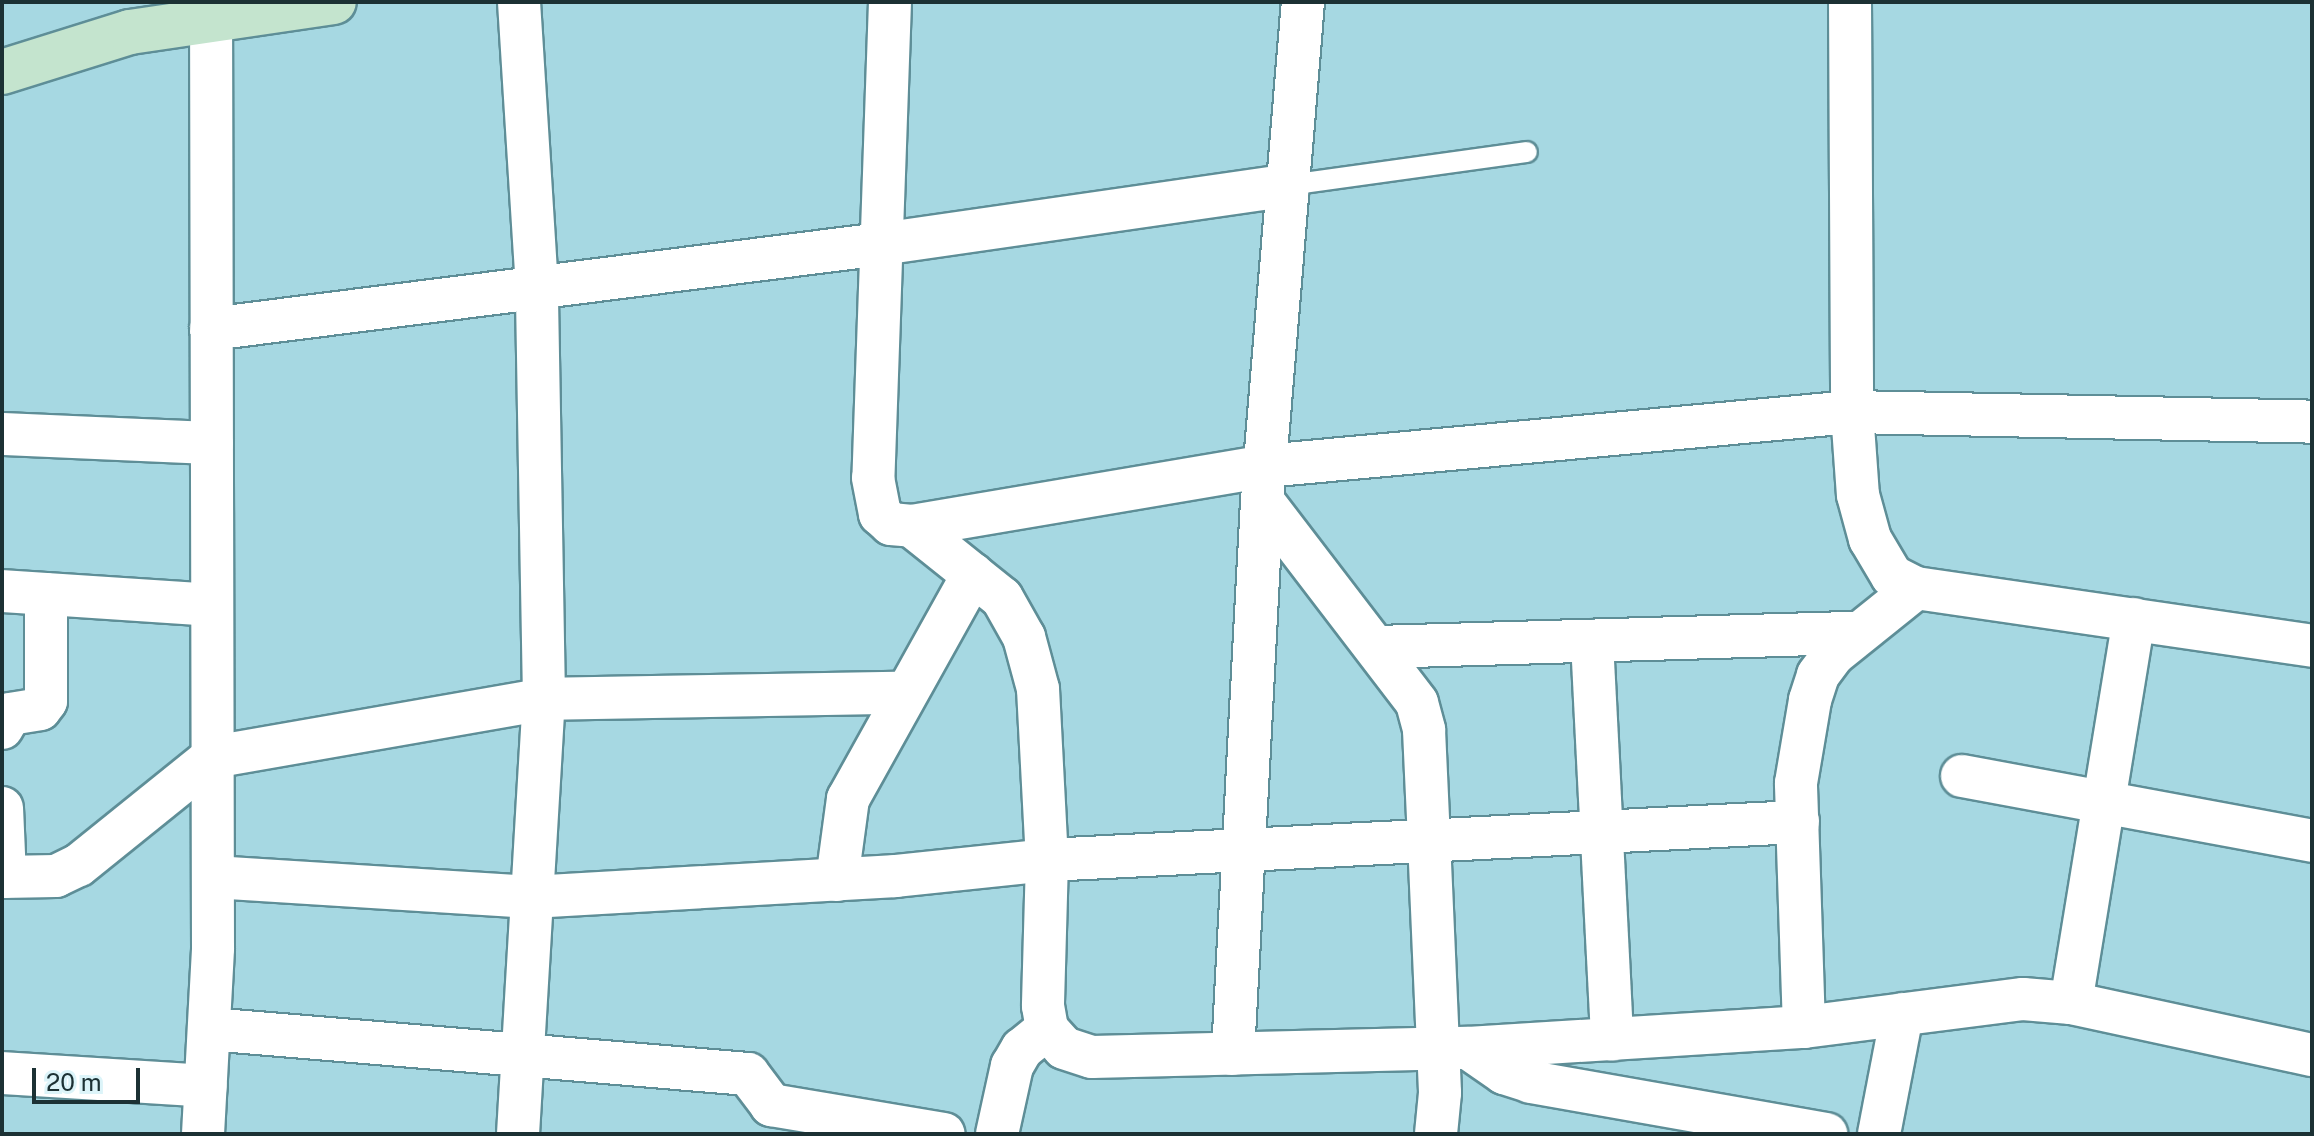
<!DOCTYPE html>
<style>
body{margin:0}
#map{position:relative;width:2314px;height:1136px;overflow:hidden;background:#a6d8e2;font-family:"Public Sans",sans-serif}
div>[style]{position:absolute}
.roads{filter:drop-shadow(2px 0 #5e8e97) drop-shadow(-2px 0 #5e8e97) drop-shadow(0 2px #5e8e97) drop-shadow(0 -2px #5e8e97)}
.lane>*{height:20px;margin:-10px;padding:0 10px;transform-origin:10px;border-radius:10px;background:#fff}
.street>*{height:42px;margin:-21px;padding:0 21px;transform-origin:21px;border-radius:21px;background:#fff}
.secondary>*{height:44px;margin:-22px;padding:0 22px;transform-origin:22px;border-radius:22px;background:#c4e4ce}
span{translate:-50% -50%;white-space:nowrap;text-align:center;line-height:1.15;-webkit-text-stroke:6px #dcf4f9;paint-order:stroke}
.frame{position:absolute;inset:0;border:4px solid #1c3134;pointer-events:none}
.scale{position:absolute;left:32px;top:1068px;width:108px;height:36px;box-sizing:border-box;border:4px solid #1c3134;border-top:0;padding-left:10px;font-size:24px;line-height:28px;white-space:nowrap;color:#1c3134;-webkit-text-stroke:6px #dcf4f9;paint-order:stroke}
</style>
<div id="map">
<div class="roads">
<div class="lane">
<i style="left:1289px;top:185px;width:240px;rotate:-7.9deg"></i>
</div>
<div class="street">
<i style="left:890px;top:2px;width:476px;rotate:92deg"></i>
<i style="left:873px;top:478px;width:37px;rotate:79deg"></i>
<i style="left:880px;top:514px;width:15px;rotate:42deg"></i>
<i style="left:891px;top:524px;width:21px;rotate:5deg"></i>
<i style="left:912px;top:526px;width:358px;rotate:-9.6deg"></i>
<i style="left:1265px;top:466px;width:589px;rotate:-5.26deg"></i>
<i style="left:1852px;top:412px;width:460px;rotate:1.2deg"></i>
<i style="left:1850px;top:2px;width:410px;rotate:89.7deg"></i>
<i style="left:1852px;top:412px;width:83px;rotate:85.9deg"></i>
<i style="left:1858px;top:495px;width:46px;rotate:74.7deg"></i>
<i style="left:1870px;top:539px;width:43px;rotate:59.3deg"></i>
<i style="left:1892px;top:576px;width:27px;rotate:27deg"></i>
<i style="left:1916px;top:588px;width:400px;rotate:8.3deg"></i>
<i style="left:211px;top:329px;width:675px;rotate:-7.23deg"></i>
<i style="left:881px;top:244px;width:412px;rotate:-8.2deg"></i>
<i style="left:2px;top:434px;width:210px;rotate:2.5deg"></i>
<i style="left:1262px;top:500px;width:255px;rotate:52.6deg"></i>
<i style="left:1417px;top:703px;width:28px;rotate:75deg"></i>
<i style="left:1424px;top:730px;width:110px;rotate:87.4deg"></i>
<i style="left:1429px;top:840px;width:253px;rotate:87.5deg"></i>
<i style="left:1440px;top:1093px;width:41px;rotate:95.6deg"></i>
<i style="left:912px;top:526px;width:115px;rotate:38.7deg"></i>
<i style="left:1002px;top:598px;width:45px;rotate:60.6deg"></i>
<i style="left:1024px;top:637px;width:54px;rotate:74.9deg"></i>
<i style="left:1038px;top:689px;width:171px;rotate:87deg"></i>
<i style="left:1047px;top:860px;width:146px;rotate:91.6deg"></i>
<i style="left:1043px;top:1006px;width:23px;rotate:80deg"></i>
<i style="left:1047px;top:1029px;width:25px;rotate:48deg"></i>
<i style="left:1064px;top:1048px;width:29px;rotate:18deg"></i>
<i style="left:1092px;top:1057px;width:376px;rotate:-1.4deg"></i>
<i style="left:1468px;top:1048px;width:337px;rotate:-3.6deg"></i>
<i style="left:1804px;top:1027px;width:221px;rotate:-7.3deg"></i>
<i style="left:2023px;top:999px;width:48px;rotate:4.8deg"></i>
<i style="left:2071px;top:1003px;width:247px;rotate:12.2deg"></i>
<i style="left:2px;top:591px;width:210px;rotate:3.8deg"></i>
<i style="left:1592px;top:641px;width:399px;rotate:87.1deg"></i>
<i style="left:1377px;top:647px;width:482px;rotate:-1.7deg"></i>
<i style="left:2px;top:728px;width:16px;rotate:-60deg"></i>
<i style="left:10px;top:714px;width:30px;rotate:-9deg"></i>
<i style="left:40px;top:709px;width:10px;rotate:-53deg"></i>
<i style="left:46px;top:701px;width:107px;rotate:-90deg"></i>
<i style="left:1962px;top:776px;width:356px;rotate:10.5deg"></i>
<i style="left:2px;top:808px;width:69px;rotate:87.5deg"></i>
<i style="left:2px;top:877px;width:54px;rotate:-1.1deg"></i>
<i style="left:56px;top:876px;width:25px;rotate:-26deg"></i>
<i style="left:79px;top:865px;width:172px;rotate:-38.9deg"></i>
<i style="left:213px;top:757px;width:336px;rotate:-9.9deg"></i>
<i style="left:544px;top:699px;width:361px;rotate:-1deg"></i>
<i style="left:213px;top:877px;width:319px;rotate:3.6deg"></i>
<i style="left:531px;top:897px;width:366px;rotate:-3.3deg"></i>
<i style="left:896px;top:876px;width:152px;rotate:-6deg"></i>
<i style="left:1047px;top:860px;width:752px;rotate:-2.9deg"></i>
<i style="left:837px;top:880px;width:82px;rotate:-82.3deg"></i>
<i style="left:848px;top:799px;width:257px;rotate:-60.9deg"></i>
<i style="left:2071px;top:1003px;width:389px;rotate:-80.7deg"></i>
<i style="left:1804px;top:1027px;width:244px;rotate:-91.9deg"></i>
<i style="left:1796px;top:783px;width:84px;rotate:-80.4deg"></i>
<i style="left:1810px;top:700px;width:26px;rotate:-72deg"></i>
<i style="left:1818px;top:675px;width:26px;rotate:-53deg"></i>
<i style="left:1834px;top:654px;width:105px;rotate:-38.8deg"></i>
<i style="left:209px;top:1029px;width:541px;rotate:4.77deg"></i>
<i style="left:748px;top:1074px;width:39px;rotate:53deg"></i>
<i style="left:771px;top:1105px;width:175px;rotate:9.5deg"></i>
<i style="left:1468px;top:1048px;width:44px;rotate:34.8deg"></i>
<i style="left:1504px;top:1073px;width:28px;rotate:18deg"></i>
<i style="left:1531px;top:1082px;width:300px;rotate:10deg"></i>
<i style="left:1233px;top:1054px;width:555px;rotate:-87deg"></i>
<i style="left:1262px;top:500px;width:500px;rotate:-85.3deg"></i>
<i style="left:2px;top:1073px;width:204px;rotate:3.6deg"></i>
<i style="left:203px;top:1134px;width:186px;rotate:-86.9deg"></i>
<i style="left:213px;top:948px;width:927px;rotate:-90.12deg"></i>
<i style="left:518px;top:1134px;width:436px;rotate:-86.6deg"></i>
<i style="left:544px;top:699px;width:411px;rotate:-91deg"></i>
<i style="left:537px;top:288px;width:287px;rotate:-93.6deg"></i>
<i style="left:997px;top:1134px;width:70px;rotate:-77.6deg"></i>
<i style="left:1012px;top:1066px;width:20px;rotate:-60deg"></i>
<i style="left:1022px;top:1049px;width:32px;rotate:-39deg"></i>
<i style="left:1879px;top:1134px;width:122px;rotate:-79.1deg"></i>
</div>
<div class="secondary">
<i style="left:2px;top:72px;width:134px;rotate:-17.4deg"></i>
<i style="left:130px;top:32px;width:206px;rotate:-8.4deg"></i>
</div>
</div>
<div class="frame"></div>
<div class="scale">20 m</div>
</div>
